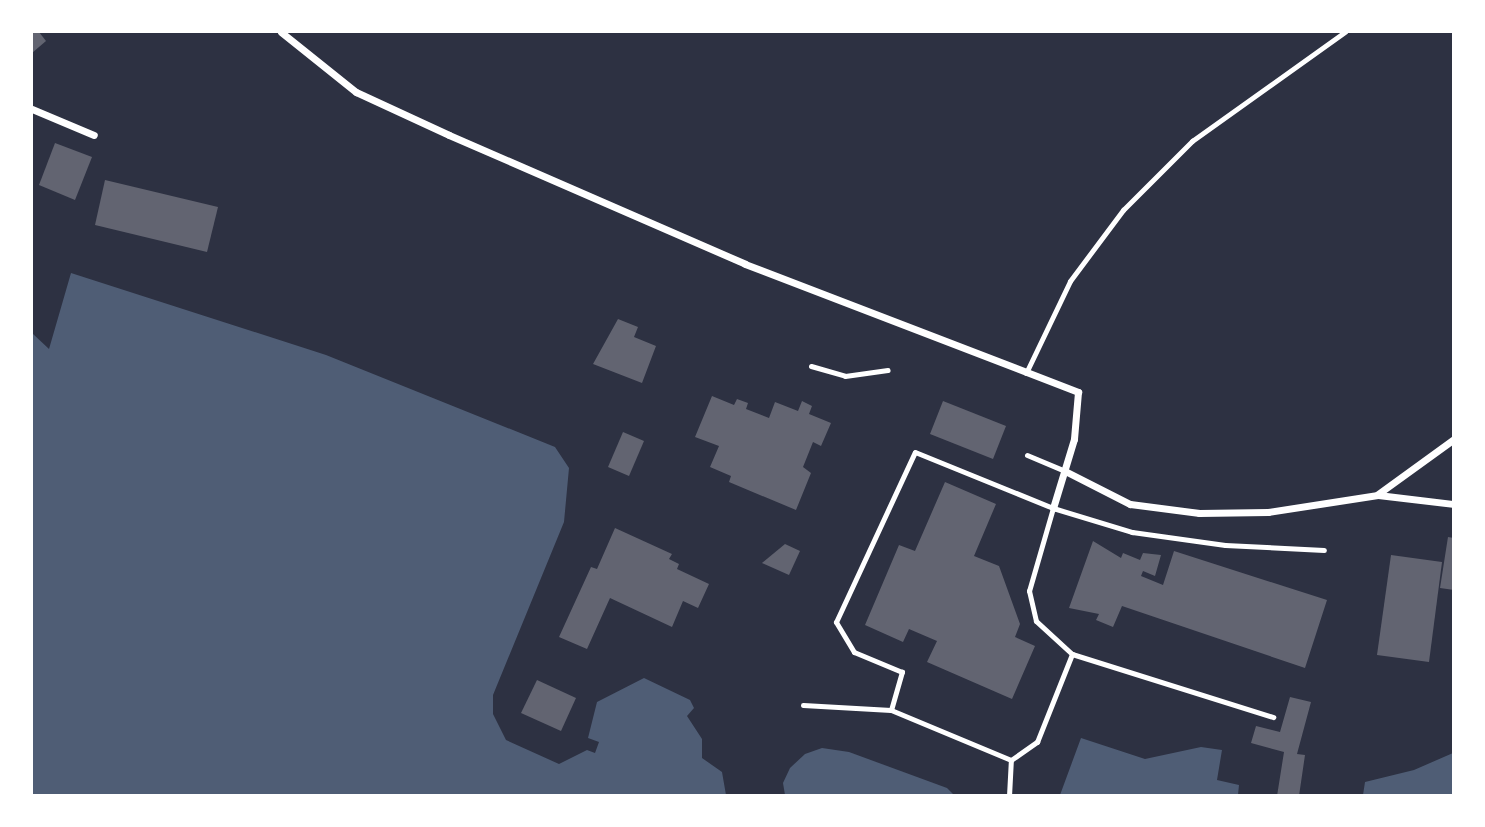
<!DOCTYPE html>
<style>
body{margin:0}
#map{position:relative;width:1485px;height:827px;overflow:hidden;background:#2d3142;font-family:Overpass,sans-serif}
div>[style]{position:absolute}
.water>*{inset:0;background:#4f5d75}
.building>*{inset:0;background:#626471}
.service>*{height:5px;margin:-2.5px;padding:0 2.5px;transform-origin:2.5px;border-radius:2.5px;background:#fff}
.minor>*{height:7px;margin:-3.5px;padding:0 3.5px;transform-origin:3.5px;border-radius:3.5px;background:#fff}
span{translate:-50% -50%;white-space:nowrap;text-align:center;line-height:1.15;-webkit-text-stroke:5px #fff;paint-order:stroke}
.frame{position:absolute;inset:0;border:33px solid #fff;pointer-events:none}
</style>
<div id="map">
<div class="water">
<i style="clip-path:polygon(71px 273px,326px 355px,555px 447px,569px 468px,564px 522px,493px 695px,493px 714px,506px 740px,559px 764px,587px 750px,595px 753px,599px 742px,588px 738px,597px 702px,644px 678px,690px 700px,694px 708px,687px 716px,702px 739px,702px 758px,722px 772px,726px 795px,32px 795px,32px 333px,49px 349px)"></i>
<i style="clip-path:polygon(1081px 738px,1145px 759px,1201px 747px,1222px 750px,1217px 780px,1239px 785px,1238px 795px,1060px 795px)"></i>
<i style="clip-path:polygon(822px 748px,849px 752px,947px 788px,954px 795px,785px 795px,783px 783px,790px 768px,805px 754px)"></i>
<i style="clip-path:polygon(1453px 753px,1453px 795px,1363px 795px,1365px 782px,1414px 770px)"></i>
</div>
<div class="building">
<i style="clip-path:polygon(32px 32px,39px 32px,46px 41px,32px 53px)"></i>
<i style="clip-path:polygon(55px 143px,92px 157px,75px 200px,39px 185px)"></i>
<i style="clip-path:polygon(105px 180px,218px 207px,207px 252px,95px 225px)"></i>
<i style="clip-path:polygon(618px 319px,638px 327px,634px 337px,656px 346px,642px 383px,593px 364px)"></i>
<i style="clip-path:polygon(712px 396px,734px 405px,737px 399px,748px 403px,746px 409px,769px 418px,775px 402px,798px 411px,802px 401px,812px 406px,809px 414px,831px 423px,821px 446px,813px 442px,803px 467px,811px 473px,796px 510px,729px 482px,731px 476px,710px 467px,719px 446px,695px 437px)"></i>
<i style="clip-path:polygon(943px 401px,1006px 426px,993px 459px,930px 434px)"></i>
<i style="clip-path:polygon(623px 432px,644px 441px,629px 476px,608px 467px)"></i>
<i style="clip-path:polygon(945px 482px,996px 504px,974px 556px,999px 566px,1020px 624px,1015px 637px,1035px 646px,1012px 699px,927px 662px,937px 641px,909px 629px,903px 642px,865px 625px,899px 545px,915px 551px)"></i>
<i style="clip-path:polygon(615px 528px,672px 554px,669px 559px,679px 564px,677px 569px,709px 584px,698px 608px,683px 601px,672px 627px,610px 598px,587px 649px,559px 637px,591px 567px,597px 569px)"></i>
<i style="clip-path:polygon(1448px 537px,1454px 538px,1454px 590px,1440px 588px)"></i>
<i style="clip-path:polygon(1093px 541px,1121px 558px,1123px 553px,1140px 560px,1143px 553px,1161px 555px,1155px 576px,1143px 571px,1141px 576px,1163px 585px,1174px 551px,1327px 600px,1305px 668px,1122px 606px,1113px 627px,1096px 620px,1099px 614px,1069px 608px)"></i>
<i style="clip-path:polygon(785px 544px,800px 551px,789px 575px,762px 563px)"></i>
<i style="clip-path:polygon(1391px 555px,1442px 562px,1429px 662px,1377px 655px)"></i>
<i style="clip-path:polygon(537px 680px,576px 698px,561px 731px,521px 713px)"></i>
<i style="clip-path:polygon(1290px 697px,1311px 702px,1297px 754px,1305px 755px,1299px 796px,1277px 796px,1284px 752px,1251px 743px,1256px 726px,1280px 732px)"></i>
</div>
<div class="service">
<i style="left:811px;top:366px;width:35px;rotate:16deg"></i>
<i style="left:845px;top:376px;width:43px;rotate:-7.9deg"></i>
<i style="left:1026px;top:373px;width:102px;rotate:-64.4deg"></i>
<i style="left:1070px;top:281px;width:89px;rotate:-53.3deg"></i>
<i style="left:1123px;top:210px;width:98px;rotate:-45deg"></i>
<i style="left:1192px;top:141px;width:188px;rotate:-35.5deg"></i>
<i style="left:1027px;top:455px;width:41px;rotate:22.8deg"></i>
<i style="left:1072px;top:654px;width:211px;rotate:17.4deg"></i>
<i style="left:803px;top:705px;width:88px;rotate:3.3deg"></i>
<i style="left:891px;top:710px;width:130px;rotate:22.6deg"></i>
<i style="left:1011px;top:760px;width:32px;rotate:-35deg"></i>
<i style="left:1037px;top:742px;width:95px;rotate:-68.3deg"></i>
<i style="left:1072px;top:654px;width:49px;rotate:-137.5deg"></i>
<i style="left:1036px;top:621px;width:31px;rotate:-103deg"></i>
<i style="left:1029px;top:591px;width:86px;rotate:-73.9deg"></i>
<i style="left:891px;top:710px;width:40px;rotate:-74deg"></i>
<i style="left:902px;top:672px;width:52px;rotate:-157.4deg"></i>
<i style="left:854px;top:652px;width:35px;rotate:-121deg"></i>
<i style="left:836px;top:622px;width:187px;rotate:-65.1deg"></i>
<i style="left:915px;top:452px;width:149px;rotate:22.1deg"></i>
<i style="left:1053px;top:508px;width:83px;rotate:16.9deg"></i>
<i style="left:1132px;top:532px;width:94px;rotate:8deg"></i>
<i style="left:1225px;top:545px;width:99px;rotate:2.9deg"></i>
<i style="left:1009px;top:796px;width:36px;rotate:-87deg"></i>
</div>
<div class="minor">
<i style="left:281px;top:32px;width:96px;rotate:38.7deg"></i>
<i style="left:356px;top:92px;width:102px;rotate:24.8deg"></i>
<i style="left:449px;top:135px;width:323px;rotate:23.5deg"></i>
<i style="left:745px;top:264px;width:357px;rotate:21deg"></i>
<i style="left:1078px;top:392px;width:47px;rotate:94.9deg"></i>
<i style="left:1074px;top:439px;width:72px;rotate:106.9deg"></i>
<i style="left:32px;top:109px;width:67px;rotate:22.8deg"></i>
<i style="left:1065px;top:471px;width:73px;rotate:26.9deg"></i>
<i style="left:1130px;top:504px;width:70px;rotate:7.4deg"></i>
<i style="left:1199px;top:513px;width:69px;rotate:-0.8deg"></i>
<i style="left:1268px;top:512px;width:111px;rotate:-8.8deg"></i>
<i style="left:1378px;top:495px;width:77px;rotate:6.8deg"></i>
<i style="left:1378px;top:494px;width:94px;rotate:-35.9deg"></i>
</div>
<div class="frame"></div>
</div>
